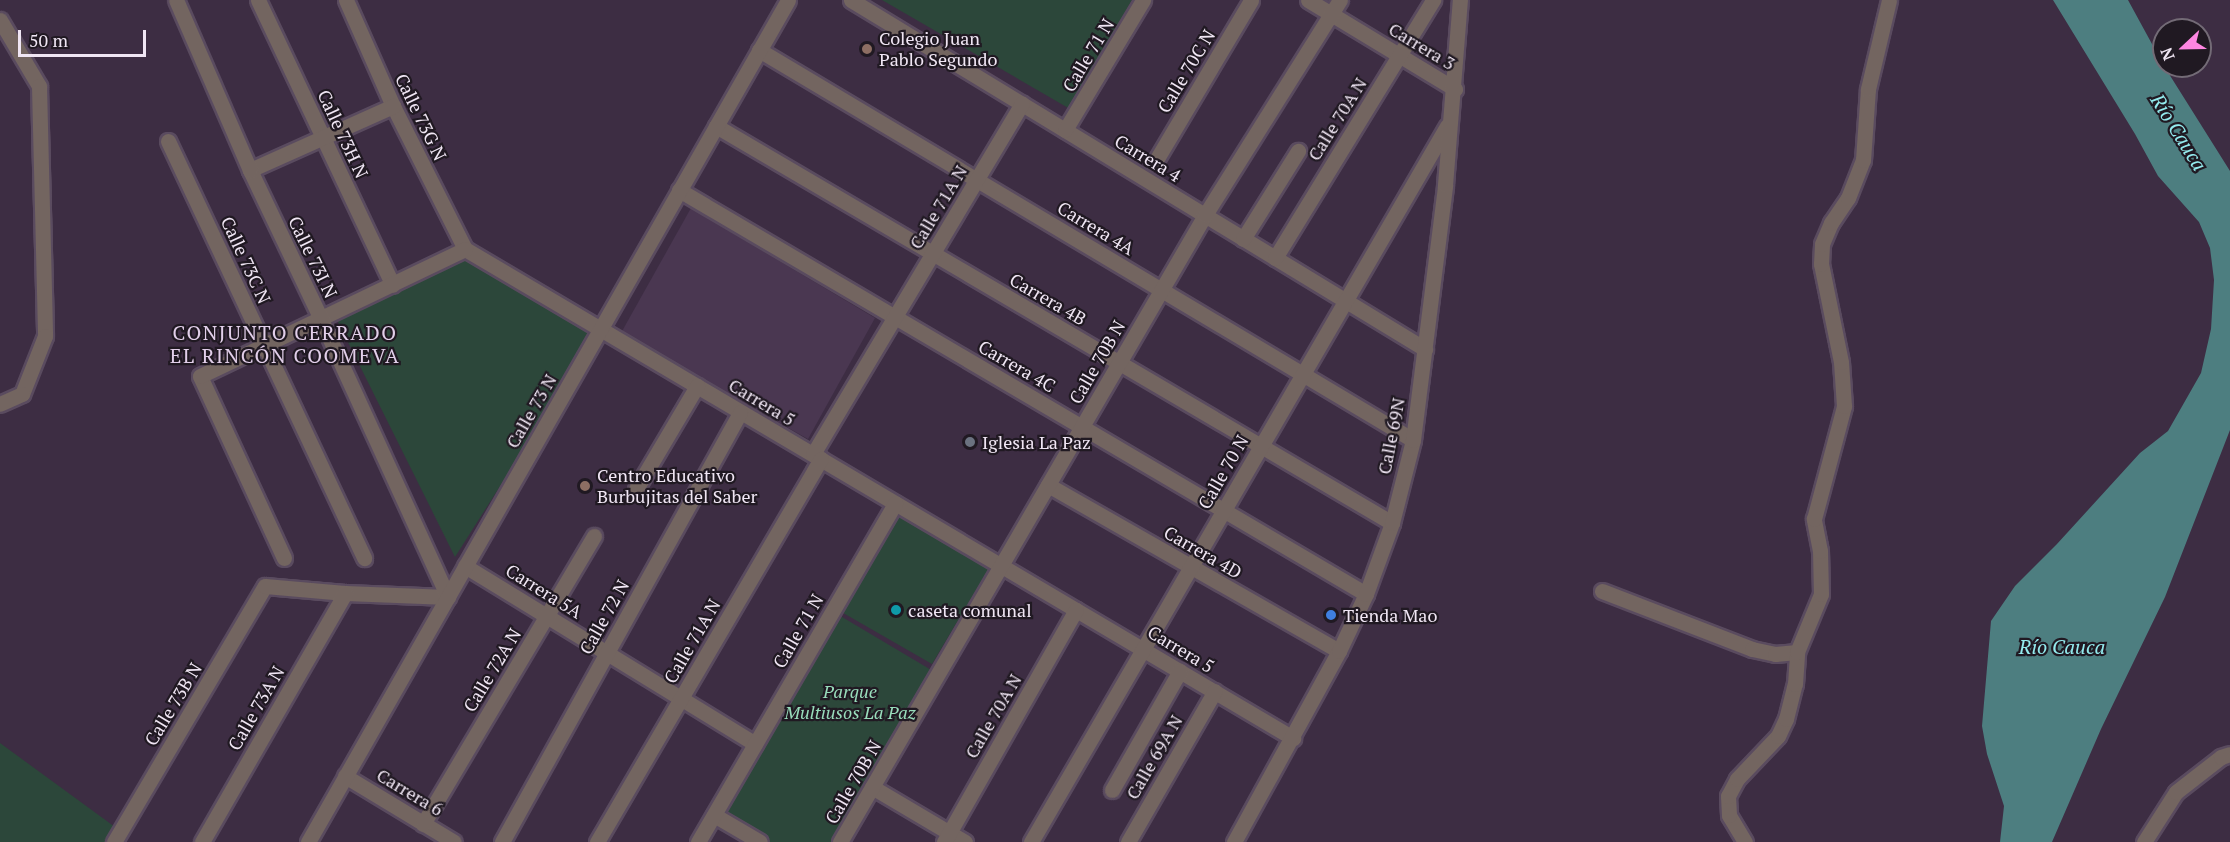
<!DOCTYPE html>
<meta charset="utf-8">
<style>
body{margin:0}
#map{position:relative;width:2230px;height:842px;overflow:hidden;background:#3d2d43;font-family:"PT Serif",serif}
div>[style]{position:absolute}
.built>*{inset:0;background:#4a3751}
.green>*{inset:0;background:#2c473a}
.water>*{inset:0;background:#4d7e80}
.roads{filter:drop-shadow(2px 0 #5a4b5f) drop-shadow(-2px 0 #5a4b5f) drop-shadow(0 2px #5a4b5f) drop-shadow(0 -2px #5a4b5f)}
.minor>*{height:15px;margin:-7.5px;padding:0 7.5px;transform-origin:7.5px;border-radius:7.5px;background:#736560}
.dots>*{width:16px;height:16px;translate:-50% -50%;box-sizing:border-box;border:3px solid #201922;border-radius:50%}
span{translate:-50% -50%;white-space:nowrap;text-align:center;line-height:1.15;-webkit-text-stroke:4.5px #201922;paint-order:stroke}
.poi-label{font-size:18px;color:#f0e6f4}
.left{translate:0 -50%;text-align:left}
.street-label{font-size:18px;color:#f0e6f4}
.park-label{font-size:18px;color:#98ddbb;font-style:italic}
.water-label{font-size:20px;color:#94ebee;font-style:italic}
.neighbourhood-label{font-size:20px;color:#e2cfea;letter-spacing:1.5px}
.north{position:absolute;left:2152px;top:18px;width:60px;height:60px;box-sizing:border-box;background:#201922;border:2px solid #736b76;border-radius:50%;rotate:248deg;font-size:16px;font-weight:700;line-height:24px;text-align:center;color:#f0e6f4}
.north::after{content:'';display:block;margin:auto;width:21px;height:27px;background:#fe86e1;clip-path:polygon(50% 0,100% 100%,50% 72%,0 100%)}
.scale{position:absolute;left:18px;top:30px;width:128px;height:27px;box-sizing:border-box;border:3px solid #f0e6f4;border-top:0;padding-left:8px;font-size:18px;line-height:21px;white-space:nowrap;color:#f0e6f4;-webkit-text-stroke:4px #201922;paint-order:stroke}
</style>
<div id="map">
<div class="built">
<i style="clip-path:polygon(691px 208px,875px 318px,808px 439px,621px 333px)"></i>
</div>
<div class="green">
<i style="clip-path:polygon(882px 0,1132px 0,1070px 109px)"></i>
<i style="clip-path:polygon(468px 251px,600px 329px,455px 557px,336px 318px)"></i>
<i style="clip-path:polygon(899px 510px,991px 565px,932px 664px,838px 610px)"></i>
<i style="clip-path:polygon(832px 611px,938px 674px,840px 842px,760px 842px,714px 815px)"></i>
<i style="clip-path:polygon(0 743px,115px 827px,107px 842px,0 842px)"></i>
</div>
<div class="water">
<i style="clip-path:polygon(2053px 0,2128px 0,2164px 66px,2230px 171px,2230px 430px,2165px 597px,2101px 729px,2052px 842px,2000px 842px,2004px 806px,1987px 754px,1982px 726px,1991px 621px,2015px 586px,2057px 544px,2140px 453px,2168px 431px,2201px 373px,2211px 329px,2214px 280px,2210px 248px,2199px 222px,2158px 176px,2135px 134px)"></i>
</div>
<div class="roads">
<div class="minor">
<i style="left:258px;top:0;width:315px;rotate:64.7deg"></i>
<i style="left:346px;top:0;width:116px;rotate:66.1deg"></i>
<i style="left:393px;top:106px;width:160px;rotate:63.3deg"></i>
<i style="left:851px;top:0;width:672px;rotate:31.3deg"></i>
<i style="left:1308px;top:0;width:172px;rotate:31.2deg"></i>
<i style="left:0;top:20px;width:77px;rotate:59.4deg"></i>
<i style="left:39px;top:86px;width:250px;rotate:88.6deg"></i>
<i style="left:45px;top:336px;width:62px;rotate:111.6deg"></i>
<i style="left:22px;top:394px;width:24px;rotate:156deg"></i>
<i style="left:759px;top:50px;width:761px;rotate:30.81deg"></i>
<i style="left:716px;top:126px;width:784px;rotate:30.42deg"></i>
<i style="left:1065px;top:130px;width:152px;rotate:-59deg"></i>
<i style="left:168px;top:141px;width:461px;rotate:64.8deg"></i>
<i style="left:1155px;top:162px;width:188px;rotate:-59.3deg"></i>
<i style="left:250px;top:170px;width:157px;rotate:-24.1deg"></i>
<i style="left:679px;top:190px;width:797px;rotate:30.46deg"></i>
<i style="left:1243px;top:239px;width:104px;rotate:-58deg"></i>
<i style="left:465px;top:249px;width:962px;rotate:30.57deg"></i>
<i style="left:1275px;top:258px;width:303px;rotate:-58.5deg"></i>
<i style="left:813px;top:454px;width:408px;rotate:-59.2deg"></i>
<i style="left:1048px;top:485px;width:335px;rotate:29.7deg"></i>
<i style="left:636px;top:489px;width:120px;rotate:-59.4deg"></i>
<i style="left:284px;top:558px;width:200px;rotate:-114.8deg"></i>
<i style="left:200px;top:376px;width:294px;rotate:-25.6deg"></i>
<i style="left:465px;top:566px;width:340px;rotate:31.5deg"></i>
<i style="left:1602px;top:591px;width:161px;rotate:21.1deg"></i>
<i style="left:1752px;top:649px;width:24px;rotate:12deg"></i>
<i style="left:1775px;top:654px;width:22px;rotate:-5deg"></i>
<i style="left:345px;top:776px;width:127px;rotate:31.2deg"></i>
<i style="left:872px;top:787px;width:108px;rotate:30.6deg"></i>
<i style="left:1112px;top:790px;width:137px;rotate:-60.3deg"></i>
<i style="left:714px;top:815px;width:53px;rotate:30.4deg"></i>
<i style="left:423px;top:824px;width:335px;rotate:-59.3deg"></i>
<i style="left:114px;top:842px;width:297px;rotate:-59.5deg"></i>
<i style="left:265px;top:586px;width:80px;rotate:5deg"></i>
<i style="left:345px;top:593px;width:103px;rotate:2.2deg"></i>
<i style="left:448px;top:597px;width:306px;rotate:-114.6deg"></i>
<i style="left:321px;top:319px;width:165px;rotate:-115.5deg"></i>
<i style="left:250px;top:170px;width:185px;rotate:-113.5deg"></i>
<i style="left:202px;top:842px;width:287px;rotate:-60.1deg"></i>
<i style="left:308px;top:842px;width:969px;rotate:-60.31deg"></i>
<i style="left:502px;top:842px;width:491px;rotate:-61deg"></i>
<i style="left:597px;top:842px;width:444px;rotate:-59.7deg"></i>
<i style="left:698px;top:842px;width:392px;rotate:-59.8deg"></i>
<i style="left:840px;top:842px;width:726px;rotate:-59.79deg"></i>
<i style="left:1205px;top:215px;width:254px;rotate:-57.9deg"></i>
<i style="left:944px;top:842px;width:267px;rotate:-60.4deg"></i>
<i style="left:1031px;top:842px;width:828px;rotate:-59.84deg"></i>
<i style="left:1128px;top:842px;width:174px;rotate:-60.1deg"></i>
<i style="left:1234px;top:842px;width:218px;rotate:-61.2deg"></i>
<i style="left:1339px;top:651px;width:63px;rotate:-64.7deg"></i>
<i style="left:1366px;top:594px;width:76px;rotate:-69.9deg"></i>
<i style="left:1392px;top:523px;width:86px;rotate:-75.8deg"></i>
<i style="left:1413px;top:440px;width:257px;rotate:-82.8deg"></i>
<i style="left:1445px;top:185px;width:186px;rotate:-85.4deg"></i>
<i style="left:1745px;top:842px;width:31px;rotate:-121deg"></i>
<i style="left:1729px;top:815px;width:19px;rotate:-93deg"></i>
<i style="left:1728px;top:796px;width:19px;rotate:-62deg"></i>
<i style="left:1737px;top:779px;width:59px;rotate:-46.4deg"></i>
<i style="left:1778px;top:736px;width:19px;rotate:-65deg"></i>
<i style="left:1786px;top:719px;width:36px;rotate:-76deg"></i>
<i style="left:1795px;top:684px;width:32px;rotate:-86deg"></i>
<i style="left:1797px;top:652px;width:63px;rotate:-67.5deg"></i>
<i style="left:1821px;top:594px;width:43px;rotate:-91.3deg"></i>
<i style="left:1820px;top:551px;width:33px;rotate:-101deg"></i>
<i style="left:1814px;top:519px;width:117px;rotate:-75.1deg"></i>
<i style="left:1844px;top:406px;width:44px;rotate:-93.9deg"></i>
<i style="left:1841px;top:362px;width:100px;rotate:-101.5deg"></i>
<i style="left:1821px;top:264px;width:20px;rotate:-87deg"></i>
<i style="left:1822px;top:244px;width:23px;rotate:-67deg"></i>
<i style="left:1831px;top:223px;width:30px;rotate:-56deg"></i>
<i style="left:1848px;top:198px;width:41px;rotate:-68.5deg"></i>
<i style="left:1863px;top:160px;width:71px;rotate:-86deg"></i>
<i style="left:1868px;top:89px;width:91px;rotate:-76.7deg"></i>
<i style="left:2144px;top:842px;width:59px;rotate:-57.4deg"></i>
<i style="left:2176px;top:792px;width:57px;rotate:-37.9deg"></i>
<i style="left:2221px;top:757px;width:9px;rotate:-18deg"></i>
</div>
</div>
<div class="dots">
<i style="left:867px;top:49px;background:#8d6e63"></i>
<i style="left:970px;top:442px;background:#6b7280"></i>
<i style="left:585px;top:486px;background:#8d6e63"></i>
<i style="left:896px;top:610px;background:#0f9aa8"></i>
<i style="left:1331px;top:615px;background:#3f7fe0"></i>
</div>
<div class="poi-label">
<span class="left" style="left:879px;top:49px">Colegio Juan<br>Pablo Segundo</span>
<span class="left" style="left:982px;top:442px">Iglesia La Paz</span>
<span class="left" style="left:597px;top:486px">Centro Educativo<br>Burbujitas del Saber</span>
<span class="left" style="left:908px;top:610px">caseta comunal</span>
<span class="left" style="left:1343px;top:615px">Tienda Mao</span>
</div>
<div class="street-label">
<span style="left:1422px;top:46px;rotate:31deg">Carrera 3</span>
<span style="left:1088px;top:55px;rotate:-59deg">Calle 71 N</span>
<span style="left:1186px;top:71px;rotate:-59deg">Calle 70C N</span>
<span style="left:421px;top:117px;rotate:64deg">Calle 73G N</span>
<span style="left:1337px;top:119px;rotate:-58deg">Calle 70A N</span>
<span style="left:343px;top:134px;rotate:65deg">Calle 73H N</span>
<span style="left:1148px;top:158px;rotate:31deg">Carrera 4</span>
<span style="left:938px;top:207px;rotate:-59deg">Calle 71A N</span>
<span style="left:1096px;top:228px;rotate:31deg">Carrera 4A</span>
<span style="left:313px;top:257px;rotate:64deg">Calle 73I N</span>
<span style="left:246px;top:260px;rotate:65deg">Calle 73C N</span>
<span style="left:1048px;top:299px;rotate:30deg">Carrera 4B</span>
<span style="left:1097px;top:362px;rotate:-60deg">Calle 70B N</span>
<span style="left:1017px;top:366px;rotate:30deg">Carrera 4C</span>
<span style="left:762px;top:402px;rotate:31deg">Carrera 5</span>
<span style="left:531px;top:411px;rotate:-60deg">Calle 73 N</span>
<span style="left:1391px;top:436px;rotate:-79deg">Calle 69N</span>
<span style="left:1223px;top:472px;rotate:-60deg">Calle 70 N</span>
<span style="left:1203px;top:552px;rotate:30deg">Carrera 4D</span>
<span style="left:544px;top:591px;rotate:32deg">Carrera 5A</span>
<span style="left:604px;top:617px;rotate:-61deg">Calle 72 N</span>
<span style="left:798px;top:631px;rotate:-60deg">Calle 71 N</span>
<span style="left:692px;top:641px;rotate:-60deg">Calle 71A N</span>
<span style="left:1181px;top:649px;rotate:31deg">Carrera 5</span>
<span style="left:492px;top:670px;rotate:-59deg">Calle 72A N</span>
<span style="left:173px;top:704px;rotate:-59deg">Calle 73B N</span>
<span style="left:256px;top:708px;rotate:-60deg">Calle 73A N</span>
<span style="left:993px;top:716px;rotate:-60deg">Calle 70A N</span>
<span style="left:1154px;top:757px;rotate:-60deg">Calle 69A N</span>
<span style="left:853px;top:782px;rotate:-60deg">Calle 70B N</span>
<span style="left:410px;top:792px;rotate:31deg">Carrera 6</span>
</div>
<div class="park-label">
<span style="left:850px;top:702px">Parque<br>Multiusos La Paz</span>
</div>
<div class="water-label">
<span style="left:2179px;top:132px;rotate:58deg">Río Cauca</span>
<span style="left:2062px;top:646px">Río Cauca</span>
</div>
<div class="neighbourhood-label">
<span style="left:285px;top:344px">CONJUNTO CERRADO<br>EL RINCÓN COOMEVA</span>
</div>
<div class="north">N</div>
<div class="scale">50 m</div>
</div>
